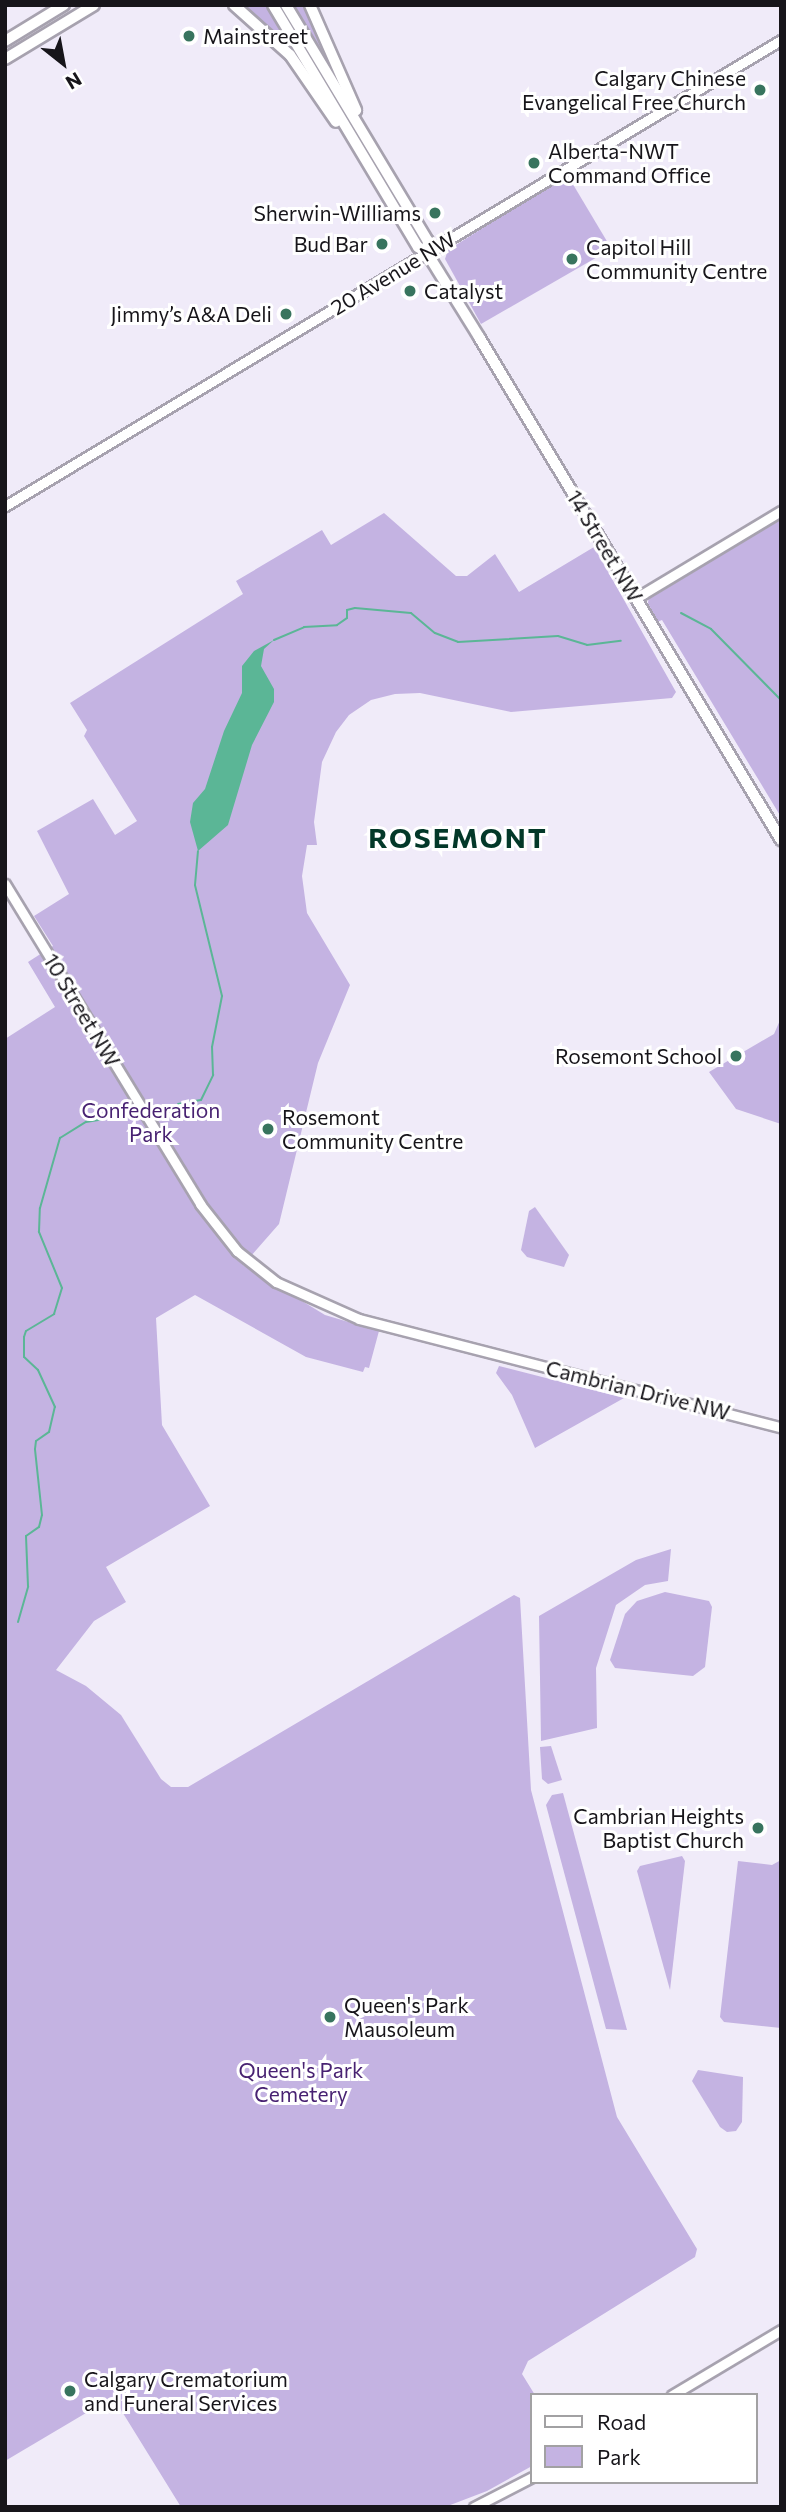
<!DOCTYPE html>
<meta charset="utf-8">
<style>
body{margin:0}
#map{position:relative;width:786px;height:2512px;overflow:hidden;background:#f0ebf9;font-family:Commissioner,sans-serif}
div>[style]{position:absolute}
.green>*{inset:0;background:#c4b3e2}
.water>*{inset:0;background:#5bb696}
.stream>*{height:2px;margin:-1px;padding:0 1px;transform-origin:1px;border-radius:1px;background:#5bb696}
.roads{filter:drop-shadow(2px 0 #a7a2af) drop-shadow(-2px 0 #a7a2af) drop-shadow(0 2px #a7a2af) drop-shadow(0 -2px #a7a2af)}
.tertiary>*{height:9px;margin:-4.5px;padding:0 4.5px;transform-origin:4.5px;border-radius:4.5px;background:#fff}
.secondary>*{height:10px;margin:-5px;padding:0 5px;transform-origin:5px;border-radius:5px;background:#fff}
.trunk>*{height:10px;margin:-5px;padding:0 5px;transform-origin:5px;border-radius:5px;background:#fff}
.dots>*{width:19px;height:19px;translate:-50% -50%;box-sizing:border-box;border:4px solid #fff;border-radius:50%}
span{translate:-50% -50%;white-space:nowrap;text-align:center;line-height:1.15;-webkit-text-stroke:6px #fff;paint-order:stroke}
.poi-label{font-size:21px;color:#17151a}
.left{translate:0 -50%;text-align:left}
.right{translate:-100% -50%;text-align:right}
.street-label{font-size:21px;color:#17151a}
.park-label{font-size:21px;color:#482272}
.district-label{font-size:28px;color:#033829;font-weight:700;letter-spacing:2px}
.frame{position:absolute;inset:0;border:7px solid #17151a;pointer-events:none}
.legend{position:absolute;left:530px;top:2393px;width:228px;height:91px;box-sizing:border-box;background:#fff;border:2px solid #a2a1a3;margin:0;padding:9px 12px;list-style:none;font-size:21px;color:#17151a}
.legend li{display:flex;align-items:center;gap:14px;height:35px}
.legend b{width:35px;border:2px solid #a2a1a3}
.north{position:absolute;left:28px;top:28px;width:70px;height:70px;-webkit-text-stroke:5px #fff;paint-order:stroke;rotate:149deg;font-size:19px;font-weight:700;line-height:28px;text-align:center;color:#17151a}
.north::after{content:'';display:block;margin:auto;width:24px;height:32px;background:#17151a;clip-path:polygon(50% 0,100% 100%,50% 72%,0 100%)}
</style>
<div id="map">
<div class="green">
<i style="clip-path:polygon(241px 5px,268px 5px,296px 53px,294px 54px)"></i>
<i style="clip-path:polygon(291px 5px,307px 5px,330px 62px,327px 63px)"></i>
<i style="clip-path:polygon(560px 179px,571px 181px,608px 243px,606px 252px,481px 324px,445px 259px,448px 250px)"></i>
<i style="clip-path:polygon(384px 513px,456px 576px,467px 576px,495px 554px,519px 592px,594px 547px,676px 692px,672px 698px,511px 712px,420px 693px,395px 694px,371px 700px,349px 715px,336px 732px,322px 762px,314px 822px,317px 845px,307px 845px,302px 876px,307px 913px,350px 985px,318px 1063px,279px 1224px,243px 1265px,325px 1315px,379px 1331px,369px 1368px,365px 1367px,363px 1372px,306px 1357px,195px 1295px,156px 1318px,162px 1425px,210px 1506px,106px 1567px,126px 1602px,94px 1621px,56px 1670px,86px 1686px,121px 1715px,161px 1779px,171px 1787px,188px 1787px,514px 1595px,520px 1598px,531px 1790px,617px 2117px,697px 2249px,695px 2257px,528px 2361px,522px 2374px,535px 2395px,532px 2466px,487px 2491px,445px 2507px,181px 2507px,113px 2397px,5px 2461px,5px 1039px,55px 1007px,28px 962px,53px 946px,34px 916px,69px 894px,37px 831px,93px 799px,115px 835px,137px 821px,84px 736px,87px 730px,70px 703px,243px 594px,236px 581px,322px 530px,331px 545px)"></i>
<i style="clip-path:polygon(781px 516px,781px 817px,662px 620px,657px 622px,648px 603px,649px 594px)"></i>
<i style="clip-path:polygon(781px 1018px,781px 1124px,736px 1109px,709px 1072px,774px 1034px)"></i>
<i style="clip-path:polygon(535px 1207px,569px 1255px,564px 1267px,527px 1257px,521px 1250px,529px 1211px)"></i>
<i style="clip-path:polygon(499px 1366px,624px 1398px,535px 1448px,512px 1395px,496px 1373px)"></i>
<i style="clip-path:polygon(671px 1549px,668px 1581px,645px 1585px,616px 1605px,596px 1668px,597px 1728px,541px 1741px,539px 1616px,636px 1560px)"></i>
<i style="clip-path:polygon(665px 1592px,709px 1601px,712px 1607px,705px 1667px,693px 1676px,615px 1668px,610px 1660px,625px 1614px,637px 1601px)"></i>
<i style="clip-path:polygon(551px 1746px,562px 1780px,548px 1784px,542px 1779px,540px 1747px)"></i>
<i style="clip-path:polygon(563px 1793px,627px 2030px,606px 2029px,546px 1805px,552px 1795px)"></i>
<i style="clip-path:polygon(682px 1856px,685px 1861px,670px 1990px,637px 1871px,640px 1866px)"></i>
<i style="clip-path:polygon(781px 1860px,781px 2028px,724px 2022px,720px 2017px,738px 1861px,772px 1865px)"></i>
<i style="clip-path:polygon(698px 2070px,743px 2077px,742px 2122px,736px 2131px,727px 2132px,720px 2127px,692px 2081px)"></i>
</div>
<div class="water">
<i style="clip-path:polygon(274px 640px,264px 649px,261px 666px,274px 689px,274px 702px,252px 745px,228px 825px,198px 851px,190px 822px,193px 803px,205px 789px,224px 731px,242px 693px,242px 666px,254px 651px)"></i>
</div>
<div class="stream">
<i style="left:681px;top:613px;width:34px;rotate:28deg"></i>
<i style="left:711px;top:629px;width:100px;rotate:45.4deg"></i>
<i style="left:274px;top:640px;width:33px;rotate:-23deg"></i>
<i style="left:304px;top:627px;width:33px;rotate:-3deg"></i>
<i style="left:337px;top:625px;width:12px;rotate:-35deg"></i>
<i style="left:347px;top:618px;width:8px;rotate:-90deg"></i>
<i style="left:347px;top:610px;width:8px;rotate:-14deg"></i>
<i style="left:355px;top:608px;width:56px;rotate:5.1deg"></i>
<i style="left:411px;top:613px;width:31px;rotate:40deg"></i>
<i style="left:435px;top:633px;width:25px;rotate:21deg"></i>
<i style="left:458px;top:642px;width:100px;rotate:-3.4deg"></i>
<i style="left:558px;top:636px;width:30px;rotate:17deg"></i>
<i style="left:587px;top:645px;width:34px;rotate:-7deg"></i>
<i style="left:178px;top:1104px;width:23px;rotate:-10deg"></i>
<i style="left:201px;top:1100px;width:28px;rotate:-64deg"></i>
<i style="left:213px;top:1075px;width:28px;rotate:-92deg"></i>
<i style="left:212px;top:1047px;width:52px;rotate:-78.9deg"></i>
<i style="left:222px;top:996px;width:114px;rotate:-103.7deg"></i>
<i style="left:195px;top:885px;width:34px;rotate:-85deg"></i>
<i style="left:18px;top:1622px;width:37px;rotate:-74deg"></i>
<i style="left:28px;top:1586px;width:50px;rotate:-92.3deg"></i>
<i style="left:26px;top:1536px;width:16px;rotate:-35deg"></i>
<i style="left:39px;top:1527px;width:12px;rotate:-76deg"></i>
<i style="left:42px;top:1515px;width:66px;rotate:-96.1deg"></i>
<i style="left:35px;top:1449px;width:8px;rotate:-83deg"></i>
<i style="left:36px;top:1441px;width:16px;rotate:-35deg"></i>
<i style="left:49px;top:1432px;width:26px;rotate:-77deg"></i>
<i style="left:55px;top:1407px;width:41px;rotate:-114.7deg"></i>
<i style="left:38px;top:1370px;width:19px;rotate:-137deg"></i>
<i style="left:24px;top:1357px;width:20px;rotate:-90deg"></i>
<i style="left:24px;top:1337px;width:6px;rotate:-72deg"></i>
<i style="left:26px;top:1331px;width:33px;rotate:-31deg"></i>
<i style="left:54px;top:1314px;width:27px;rotate:-73deg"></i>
<i style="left:62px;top:1288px;width:61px;rotate:-112.3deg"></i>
<i style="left:39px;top:1232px;width:24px;rotate:-88deg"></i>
<i style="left:40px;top:1208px;width:73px;rotate:-74.1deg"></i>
<i style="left:60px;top:1138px;width:31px;rotate:-32deg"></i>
<i style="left:86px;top:1122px;width:20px;rotate:-9deg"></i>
</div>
<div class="roads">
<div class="tertiary">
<i style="left:5px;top:506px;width:905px;rotate:-30.99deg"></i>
<i style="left:636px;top:598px;width:169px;rotate:-31deg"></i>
<i style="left:5px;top:884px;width:375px;rotate:58.6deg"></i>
<i style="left:200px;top:1204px;width:60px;rotate:51.8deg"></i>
<i style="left:237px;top:1251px;width:50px;rotate:38.5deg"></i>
<i style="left:276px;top:1282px;width:91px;rotate:24deg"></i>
<i style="left:359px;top:1319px;width:436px;rotate:14.4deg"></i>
<i style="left:672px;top:2395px;width:127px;rotate:-30.8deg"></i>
<i style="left:474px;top:2507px;width:65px;rotate:-27.3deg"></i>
</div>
<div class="secondary">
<i style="left:234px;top:5px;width:75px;rotate:41.8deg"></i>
<i style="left:290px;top:55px;width:81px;rotate:55.5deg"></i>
<i style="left:273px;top:5px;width:282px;rotate:59.1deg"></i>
<i style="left:418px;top:247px;width:11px;rotate:34deg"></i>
<i style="left:427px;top:253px;width:99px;rotate:58.2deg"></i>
<i style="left:479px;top:337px;width:587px;rotate:59.02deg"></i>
<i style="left:286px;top:5px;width:275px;rotate:59deg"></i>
<i style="left:428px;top:241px;width:12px;rotate:95deg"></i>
<i style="left:310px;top:5px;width:115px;rotate:66.3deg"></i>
</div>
<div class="trunk">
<i style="left:5px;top:41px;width:69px;rotate:-31.4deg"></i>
<i style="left:5px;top:59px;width:104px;rotate:-31.2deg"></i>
</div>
</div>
<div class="dots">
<i style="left:189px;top:36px;background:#38745e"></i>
<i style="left:760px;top:90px;background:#38745e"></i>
<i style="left:534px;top:163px;background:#38745e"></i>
<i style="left:435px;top:213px;background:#38745e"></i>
<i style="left:382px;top:244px;background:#38745e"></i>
<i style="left:572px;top:259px;background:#38745e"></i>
<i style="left:410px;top:291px;background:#38745e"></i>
<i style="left:286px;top:314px;background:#38745e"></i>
<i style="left:736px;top:1056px;background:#38745e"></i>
<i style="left:268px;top:1129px;background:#38745e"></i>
<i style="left:758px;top:1828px;background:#38745e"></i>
<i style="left:330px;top:2017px;background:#38745e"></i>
<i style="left:70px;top:2391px;background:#38745e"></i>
</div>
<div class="poi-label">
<span class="left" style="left:203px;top:36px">Mainstreet</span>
<span class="right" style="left:746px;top:90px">Calgary Chinese<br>Evangelical Free Church</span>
<span class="left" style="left:548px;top:163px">Alberta-NWT<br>Command Office</span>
<span class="right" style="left:421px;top:213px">Sherwin-Williams</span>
<span class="right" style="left:368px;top:244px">Bud Bar</span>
<span class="left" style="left:586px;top:259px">Capitol Hill<br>Community Centre</span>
<span class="left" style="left:424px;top:291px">Catalyst</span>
<span class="right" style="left:272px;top:314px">Jimmy’s A&amp;A Deli</span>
<span class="right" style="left:722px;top:1056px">Rosemont School</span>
<span class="left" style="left:282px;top:1129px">Rosemont<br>Community Centre</span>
<span class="right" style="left:744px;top:1828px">Cambrian Heights<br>Baptist Church</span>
<span class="left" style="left:344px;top:2017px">Queen's Park<br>Mausoleum</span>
<span class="left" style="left:84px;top:2391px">Calgary Crematorium<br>and Funeral Services</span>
</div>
<div class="street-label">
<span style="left:393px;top:273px;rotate:-31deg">20 Avenue NW</span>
<span style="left:605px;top:546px;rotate:59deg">14 Street NW</span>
<span style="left:82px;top:1010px;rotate:59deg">10 Street NW</span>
<span style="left:638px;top:1390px;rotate:14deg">Cambrian Drive NW</span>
</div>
<div class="park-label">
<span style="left:151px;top:1122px">Confederation<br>Park</span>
<span style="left:301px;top:2082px">Queen's Park<br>Cemetery</span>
</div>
<div class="district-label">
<span style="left:458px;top:837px">ROSEMONT</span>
</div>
<div class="frame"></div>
<ul class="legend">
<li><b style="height:9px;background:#fff"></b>Road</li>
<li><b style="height:19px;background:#c4b3e2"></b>Park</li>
</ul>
<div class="north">N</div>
</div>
